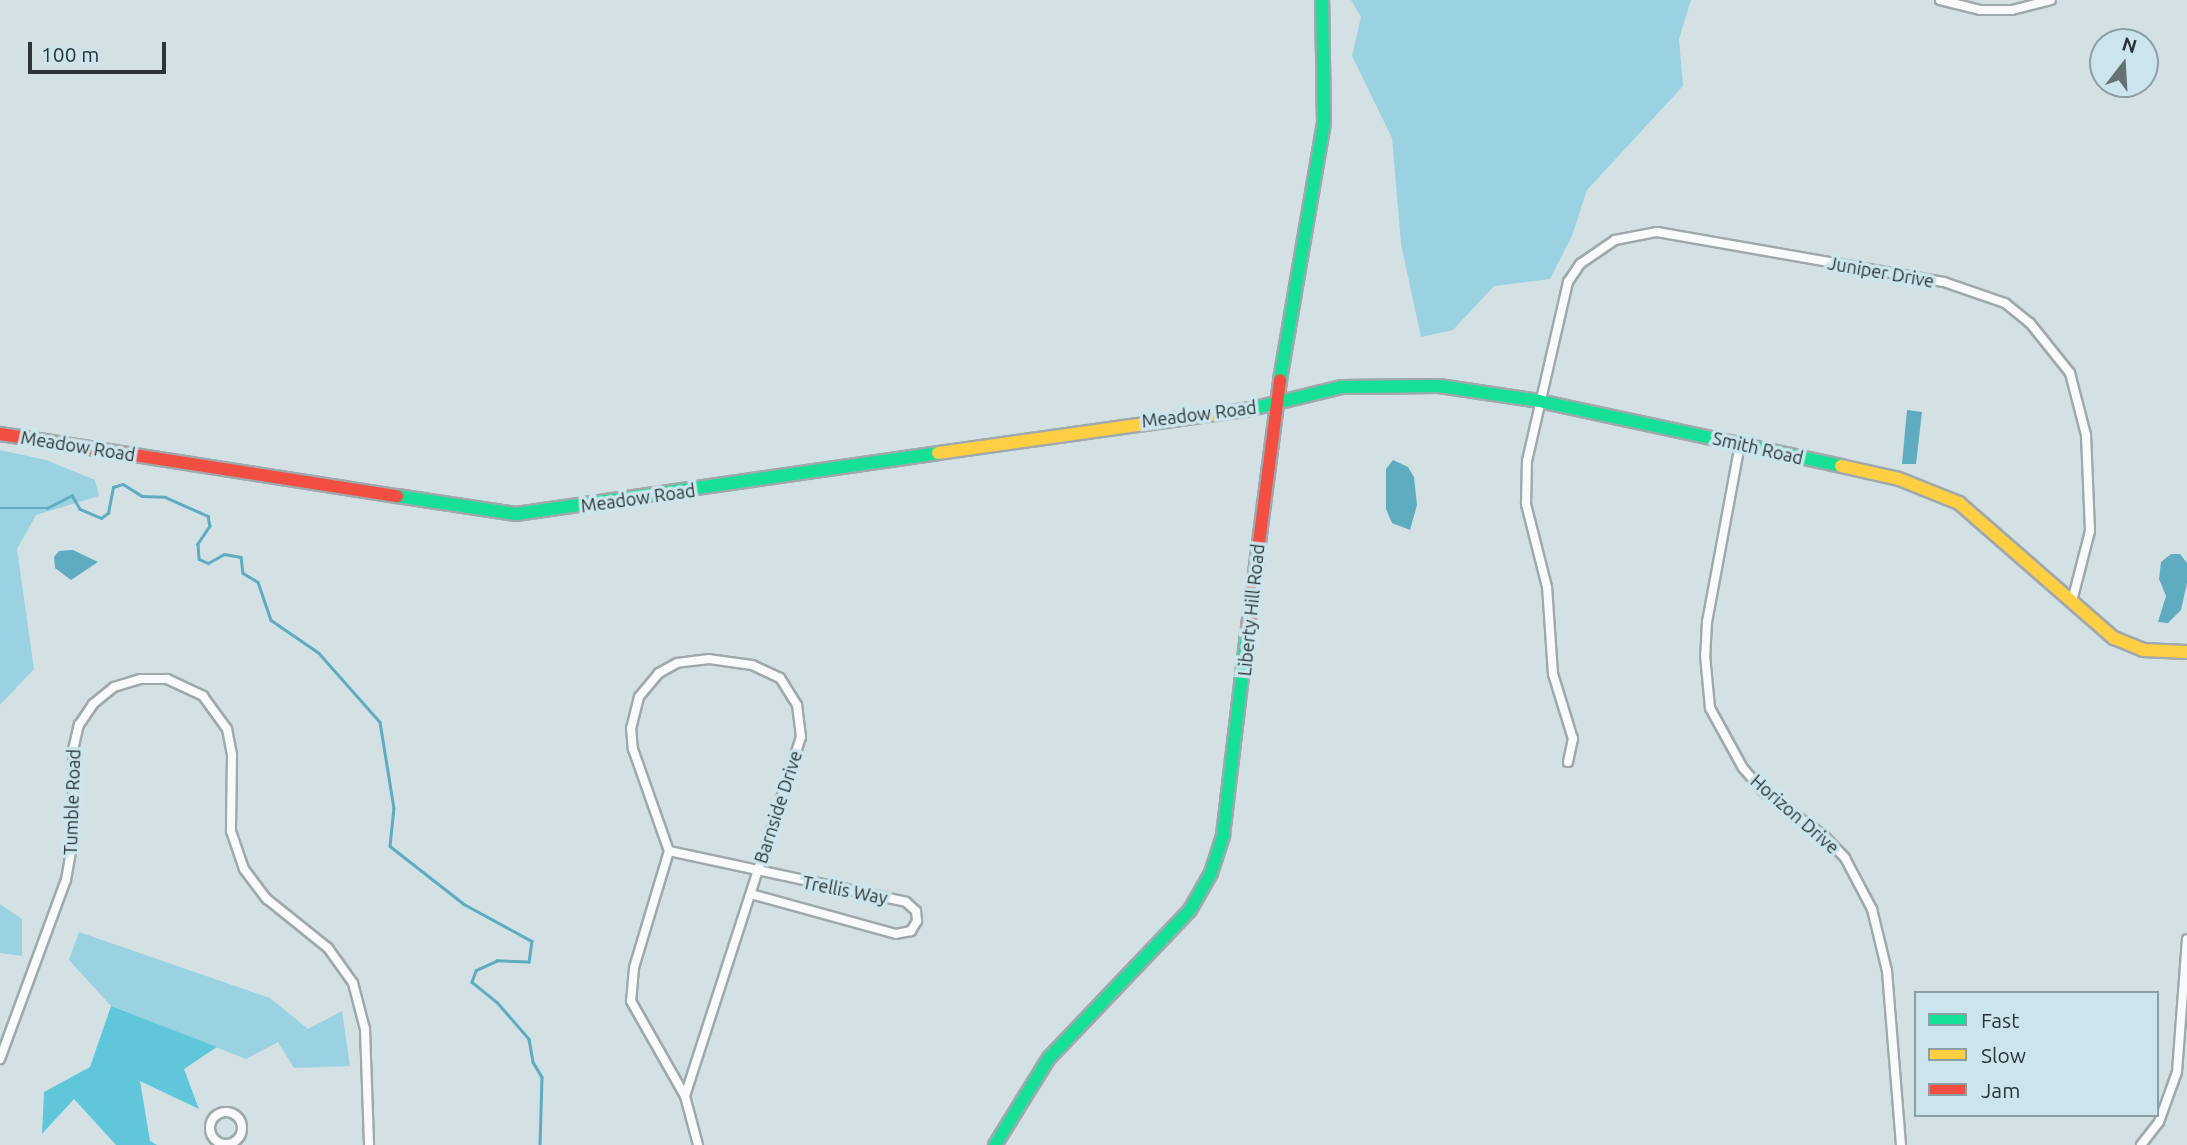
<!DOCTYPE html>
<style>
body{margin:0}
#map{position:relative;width:2187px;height:1145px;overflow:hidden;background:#d3e1e5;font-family:Ubuntu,sans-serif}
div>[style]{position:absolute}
.green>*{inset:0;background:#9bd2e1}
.forest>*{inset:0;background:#60c6d9}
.water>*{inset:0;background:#5facc0}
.stream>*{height:2.5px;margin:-1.25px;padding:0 1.25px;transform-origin:1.25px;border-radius:1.25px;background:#5facc0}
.roads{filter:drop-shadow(2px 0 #9fa9ac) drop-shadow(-2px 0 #9fa9ac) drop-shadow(0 2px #9fa9ac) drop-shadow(0 -2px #9fa9ac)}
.street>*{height:8px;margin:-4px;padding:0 4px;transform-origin:4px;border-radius:4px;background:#f8fafb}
.street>.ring{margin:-4px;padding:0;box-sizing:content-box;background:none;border:8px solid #f8fafb;border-radius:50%}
.fast>*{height:12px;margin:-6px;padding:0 6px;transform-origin:6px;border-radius:6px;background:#16e098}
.slow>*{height:12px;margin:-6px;padding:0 6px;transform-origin:6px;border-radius:6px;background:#ffcf43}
.jam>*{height:12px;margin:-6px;padding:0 6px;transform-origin:6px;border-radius:6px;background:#f24e42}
span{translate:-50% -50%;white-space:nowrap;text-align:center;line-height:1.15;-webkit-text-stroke:7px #cce5ec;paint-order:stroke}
.street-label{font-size:18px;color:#2b3537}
.legend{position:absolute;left:1914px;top:991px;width:245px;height:126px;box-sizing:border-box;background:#cce5ec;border:2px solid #8c9fa4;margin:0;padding:9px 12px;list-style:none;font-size:21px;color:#2b3537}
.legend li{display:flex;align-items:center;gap:14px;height:35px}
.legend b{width:35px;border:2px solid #8c9fa4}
.north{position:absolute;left:2089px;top:28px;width:70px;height:70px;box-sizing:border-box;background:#cce5ec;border:2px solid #8c9fa4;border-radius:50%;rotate:17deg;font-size:19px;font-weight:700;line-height:28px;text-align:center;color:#2b3537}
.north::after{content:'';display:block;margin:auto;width:24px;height:32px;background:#667174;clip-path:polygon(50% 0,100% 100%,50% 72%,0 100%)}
.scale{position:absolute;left:28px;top:42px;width:138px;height:32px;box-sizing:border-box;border:4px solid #2b3537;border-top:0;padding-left:9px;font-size:21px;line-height:24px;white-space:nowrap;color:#2b3537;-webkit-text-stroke:5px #cce5ec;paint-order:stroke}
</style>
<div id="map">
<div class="green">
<i style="clip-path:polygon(1351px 0,1691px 0,1679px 39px,1683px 86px,1587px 190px,1572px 236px,1550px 279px,1494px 286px,1453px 330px,1421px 337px,1401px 244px,1392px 138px,1352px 56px,1361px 17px)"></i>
<i style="clip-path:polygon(0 450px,46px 460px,95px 480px,99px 496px,36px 515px,17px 549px,34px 669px,0 705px)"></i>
<i style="clip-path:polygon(0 904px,22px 919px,22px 956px,0 953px)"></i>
<i style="clip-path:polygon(79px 932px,270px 998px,308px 1029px,342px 1011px,350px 1066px,294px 1068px,278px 1042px,246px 1059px,111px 1006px,69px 960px)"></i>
</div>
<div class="forest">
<i style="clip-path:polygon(111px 1006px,217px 1047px,184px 1069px,199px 1109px,140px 1081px,150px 1141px,157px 1145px,116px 1145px,74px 1099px,42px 1134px,44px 1092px,90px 1067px)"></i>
</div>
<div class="water">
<i style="clip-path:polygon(1907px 410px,1922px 412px,1916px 464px,1902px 464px)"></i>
<i style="clip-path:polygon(1393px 460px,1408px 467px,1414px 477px,1417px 505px,1410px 530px,1392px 523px,1386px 509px,1386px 469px)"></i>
<i style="clip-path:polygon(73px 550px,98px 562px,71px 580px,55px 568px,54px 557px,59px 551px)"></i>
<i style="clip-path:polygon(2171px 554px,2180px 554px,2187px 563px,2187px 583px,2181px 610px,2168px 623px,2158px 622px,2166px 596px,2159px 579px,2161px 562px)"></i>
</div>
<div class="stream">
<i style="left:0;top:508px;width:47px"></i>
<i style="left:47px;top:508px;width:28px;rotate:-27deg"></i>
<i style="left:72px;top:495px;width:16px;rotate:60deg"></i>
<i style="left:80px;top:509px;width:23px;rotate:23deg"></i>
<i style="left:101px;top:518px;width:9px;rotate:-36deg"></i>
<i style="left:108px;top:513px;width:26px;rotate:-79deg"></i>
<i style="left:113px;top:487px;width:10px;rotate:-17deg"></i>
<i style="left:123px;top:484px;width:22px;rotate:32deg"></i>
<i style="left:142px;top:496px;width:23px;rotate:2deg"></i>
<i style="left:165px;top:497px;width:47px;rotate:23.8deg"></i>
<i style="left:208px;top:516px;width:10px;rotate:79deg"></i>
<i style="left:210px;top:526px;width:22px;rotate:124deg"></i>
<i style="left:198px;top:544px;width:15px;rotate:86deg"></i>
<i style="left:199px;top:559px;width:10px;rotate:24deg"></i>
<i style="left:208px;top:563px;width:18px;rotate:-29deg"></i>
<i style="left:224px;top:554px;width:17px;rotate:10deg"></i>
<i style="left:241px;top:557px;width:16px;rotate:83deg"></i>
<i style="left:243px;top:573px;width:17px;rotate:31deg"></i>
<i style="left:258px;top:582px;width:40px;rotate:71.1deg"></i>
<i style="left:271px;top:620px;width:58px;rotate:34.5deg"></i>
<i style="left:319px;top:653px;width:92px;rotate:48.5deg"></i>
<i style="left:380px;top:722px;width:87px;rotate:80.8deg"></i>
<i style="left:394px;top:808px;width:38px;rotate:96deg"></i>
<i style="left:390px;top:846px;width:94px;rotate:38.1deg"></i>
<i style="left:464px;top:904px;width:77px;rotate:28.6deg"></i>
<i style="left:532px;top:941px;width:21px;rotate:98deg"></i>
<i style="left:529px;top:962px;width:32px;rotate:-178deg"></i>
<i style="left:497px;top:961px;width:23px;rotate:155deg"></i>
<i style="left:476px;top:971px;width:12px;rotate:110deg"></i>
<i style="left:472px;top:982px;width:32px;rotate:39deg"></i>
<i style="left:497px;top:1002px;width:49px;rotate:49.1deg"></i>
<i style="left:529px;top:1039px;width:23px;rotate:80deg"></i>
<i style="left:533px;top:1062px;width:17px;rotate:59deg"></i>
<i style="left:542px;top:1077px;width:68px;rotate:91.7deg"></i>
</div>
<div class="roads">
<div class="street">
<i style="left:1940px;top:0;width:41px;rotate:14deg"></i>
<i style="left:1980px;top:10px;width:32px"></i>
<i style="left:2012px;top:10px;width:40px;rotate:-14.4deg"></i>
<i style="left:1740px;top:444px;width:181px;rotate:100.5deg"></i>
<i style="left:1707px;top:622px;width:33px;rotate:93deg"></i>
<i style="left:1705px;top:655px;width:53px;rotate:84.6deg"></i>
<i style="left:1710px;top:708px;width:68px;rotate:61.2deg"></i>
<i style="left:1743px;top:768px;width:29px;rotate:49deg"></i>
<i style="left:1762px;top:790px;width:79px;rotate:36.7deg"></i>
<i style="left:1825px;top:837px;width:29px;rotate:46deg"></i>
<i style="left:1845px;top:858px;width:58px;rotate:62.1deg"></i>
<i style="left:1872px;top:909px;width:64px;rotate:76.4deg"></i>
<i style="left:1887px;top:971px;width:175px;rotate:85.4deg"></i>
<i style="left:1568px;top:762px;width:24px;rotate:-78deg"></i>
<i style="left:1573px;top:739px;width:68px;rotate:-107.1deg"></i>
<i style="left:1553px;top:674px;width:87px;rotate:-93.9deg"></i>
<i style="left:1547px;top:587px;width:86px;rotate:-104.2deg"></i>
<i style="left:1526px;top:504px;width:43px;rotate:-88.7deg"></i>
<i style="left:1527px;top:461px;width:184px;rotate:-77.1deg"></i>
<i style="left:1568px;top:282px;width:22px;rotate:-56deg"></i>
<i style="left:1580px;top:264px;width:42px;rotate:-34.4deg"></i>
<i style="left:1615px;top:240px;width:43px;rotate:-10.8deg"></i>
<i style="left:1657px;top:232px;width:291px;rotate:9.9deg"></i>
<i style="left:1944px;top:282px;width:65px;rotate:19deg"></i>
<i style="left:2005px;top:303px;width:32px;rotate:39deg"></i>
<i style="left:2030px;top:323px;width:64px;rotate:51.3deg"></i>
<i style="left:2070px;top:373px;width:64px;rotate:75.5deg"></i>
<i style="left:2086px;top:435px;width:96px;rotate:87.6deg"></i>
<i style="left:2090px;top:531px;width:72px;rotate:104.4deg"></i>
<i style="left:669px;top:851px;width:242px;rotate:12.1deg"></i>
<i style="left:906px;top:902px;width:13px;rotate:42deg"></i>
<i style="left:916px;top:911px;width:10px;rotate:84deg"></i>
<i style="left:917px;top:921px;width:12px;rotate:121deg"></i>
<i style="left:911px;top:931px;width:15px;rotate:169deg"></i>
<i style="left:896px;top:934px;width:150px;rotate:-164.6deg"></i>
<i style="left:0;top:1059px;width:191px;rotate:-69.8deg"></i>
<i style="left:66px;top:880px;width:47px;rotate:-80.1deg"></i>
<i style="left:74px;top:834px;width:84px;rotate:-90.7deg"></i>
<i style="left:73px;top:750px;width:26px;rotate:-77deg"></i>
<i style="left:79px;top:725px;width:25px;rotate:-56deg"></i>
<i style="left:93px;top:704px;width:27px;rotate:-39deg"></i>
<i style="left:114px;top:687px;width:27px;rotate:-17deg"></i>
<i style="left:140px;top:679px;width:27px"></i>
<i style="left:167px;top:679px;width:40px;rotate:25deg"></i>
<i style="left:203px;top:696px;width:41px;rotate:54deg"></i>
<i style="left:227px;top:729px;width:26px;rotate:79deg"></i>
<i style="left:232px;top:755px;width:76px;rotate:90.8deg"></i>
<i style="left:231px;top:831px;width:40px;rotate:71.1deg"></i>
<i style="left:244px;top:869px;width:38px;rotate:53deg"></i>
<i style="left:267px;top:899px;width:78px;rotate:38.8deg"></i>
<i style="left:328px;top:948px;width:43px;rotate:54.5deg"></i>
<i style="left:353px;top:983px;width:48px;rotate:75.4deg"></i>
<i style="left:365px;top:1029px;width:116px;rotate:88deg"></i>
<i style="left:685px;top:1096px;width:377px;rotate:-72.1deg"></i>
<i style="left:801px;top:737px;width:32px;rotate:-97deg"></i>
<i style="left:797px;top:705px;width:32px;rotate:-122deg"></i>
<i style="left:780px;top:678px;width:31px;rotate:-155deg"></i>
<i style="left:752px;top:665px;width:43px;rotate:-172.1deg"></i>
<i style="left:709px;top:659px;width:32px;rotate:173deg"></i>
<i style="left:677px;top:663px;width:21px;rotate:151deg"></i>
<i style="left:659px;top:673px;width:31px;rotate:130deg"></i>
<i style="left:639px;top:697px;width:32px;rotate:104deg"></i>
<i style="left:631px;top:728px;width:21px;rotate:85deg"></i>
<i style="left:633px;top:749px;width:108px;rotate:70.6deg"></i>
<i style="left:669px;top:851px;width:122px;rotate:106.7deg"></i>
<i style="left:634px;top:968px;width:33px;rotate:95deg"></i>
<i style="left:631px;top:1001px;width:109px;rotate:60.4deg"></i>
<i style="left:685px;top:1096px;width:51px;rotate:75.1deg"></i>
<i class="ring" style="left:210px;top:1112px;width:24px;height:24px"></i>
<i style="left:2141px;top:1145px;width:29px;rotate:-52deg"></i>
<i style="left:2159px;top:1122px;width:53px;rotate:-70.2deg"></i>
<i style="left:2177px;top:1072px;width:133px;rotate:-85.7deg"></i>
</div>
<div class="fast">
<i style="left:1280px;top:380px;width:262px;rotate:-80.3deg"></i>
<i style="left:1324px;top:122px;width:122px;rotate:-90.9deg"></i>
<i style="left:1251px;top:409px;width:94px;rotate:-13.6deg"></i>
<i style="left:1342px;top:387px;width:97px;rotate:-0.6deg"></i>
<i style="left:1439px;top:386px;width:101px;rotate:8.5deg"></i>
<i style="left:1539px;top:401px;width:309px;rotate:12.1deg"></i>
<i style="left:397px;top:496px;width:120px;rotate:8.6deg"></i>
<i style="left:516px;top:514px;width:426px;rotate:-8.2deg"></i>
<i style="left:995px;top:1145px;width:102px;rotate:-58.2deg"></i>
<i style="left:1049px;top:1058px;width:204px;rotate:-46.4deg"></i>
<i style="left:1190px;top:910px;width:43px;rotate:-60.4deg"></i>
<i style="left:1211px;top:873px;width:40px;rotate:-72deg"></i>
<i style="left:1223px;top:835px;width:201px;rotate:-83.2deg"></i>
</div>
<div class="slow">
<i style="left:938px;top:453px;width:316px;rotate:-8deg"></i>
<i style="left:1841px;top:466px;width:59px;rotate:12.6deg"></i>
<i style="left:1899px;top:479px;width:65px;rotate:21.8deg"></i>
<i style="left:1959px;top:503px;width:206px;rotate:41.1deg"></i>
<i style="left:2114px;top:638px;width:31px;rotate:22deg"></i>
<i style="left:2143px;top:650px;width:44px;rotate:2.6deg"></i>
</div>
<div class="jam">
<i style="left:0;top:434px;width:402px;rotate:8.9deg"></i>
<i style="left:1247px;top:635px;width:257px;rotate:-82.6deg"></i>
</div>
</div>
<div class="street-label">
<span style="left:1881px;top:272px;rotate:10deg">Juniper Drive</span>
<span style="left:1199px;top:414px;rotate:-7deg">Meadow Road</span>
<span style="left:78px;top:446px;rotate:9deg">Meadow Road</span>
<span style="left:1758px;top:448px;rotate:13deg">Smith Road</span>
<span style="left:638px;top:498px;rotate:-8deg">Meadow Road</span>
<span style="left:1251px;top:610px;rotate:-84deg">Liberty Hill Road</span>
<span style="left:72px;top:802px;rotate:-88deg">Tumble Road</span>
<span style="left:778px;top:807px;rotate:-72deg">Barnside Drive</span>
<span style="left:1795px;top:814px;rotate:41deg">Horizon Drive</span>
<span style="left:845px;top:890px;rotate:11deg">Trellis Way</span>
</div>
<ul class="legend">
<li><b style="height:9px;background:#16e098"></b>Fast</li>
<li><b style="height:9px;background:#ffcf43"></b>Slow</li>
<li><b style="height:9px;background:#f24e42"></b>Jam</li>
</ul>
<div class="north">N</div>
<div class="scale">100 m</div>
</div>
